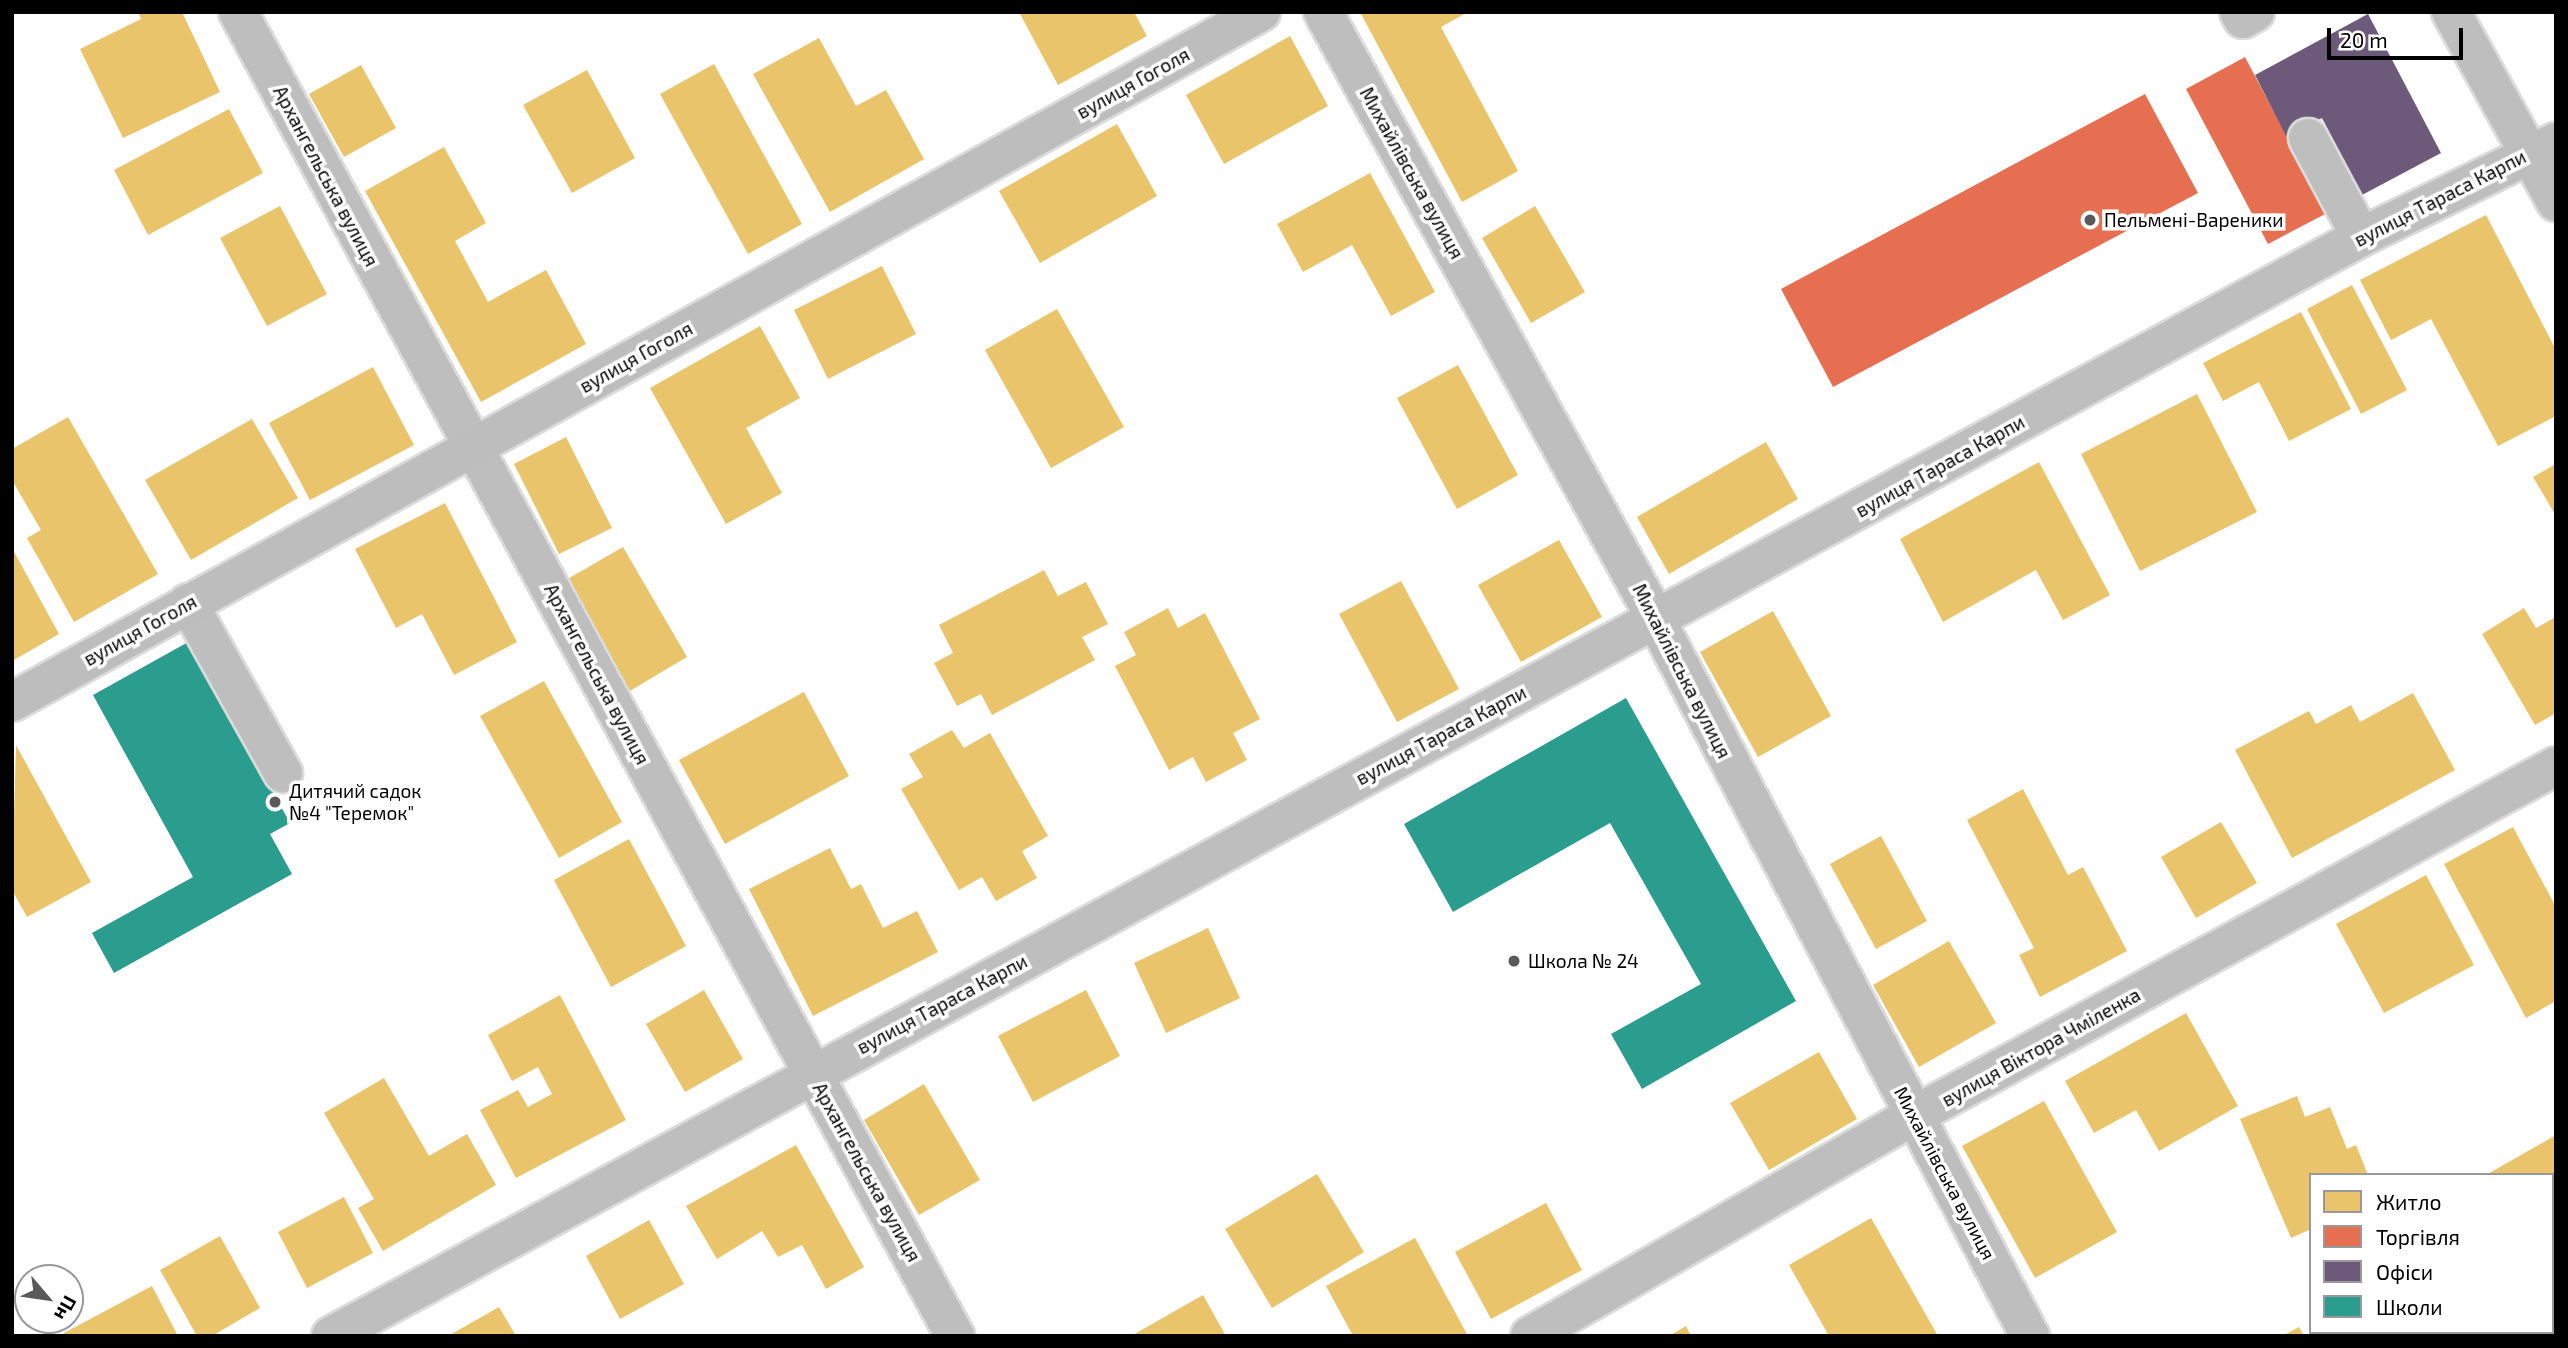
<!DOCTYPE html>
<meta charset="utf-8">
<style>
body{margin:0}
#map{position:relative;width:2568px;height:1348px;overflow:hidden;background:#fff;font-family:"Exo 2",sans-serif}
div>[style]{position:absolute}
.homes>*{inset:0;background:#e9c46a}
.shops>*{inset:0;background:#e76f51}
.offices>*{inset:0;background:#6d597a}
.schools>*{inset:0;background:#2a9d8f}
.roads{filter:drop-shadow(2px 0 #dbdbdb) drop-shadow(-2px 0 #dbdbdb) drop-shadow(0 2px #dbdbdb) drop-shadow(0 -2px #dbdbdb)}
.minor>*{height:38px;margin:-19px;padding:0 19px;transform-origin:19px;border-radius:19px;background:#bebebe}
.major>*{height:38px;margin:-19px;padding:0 19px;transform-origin:19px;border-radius:19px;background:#bdbdbd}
.dots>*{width:19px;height:19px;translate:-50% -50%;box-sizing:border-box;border:4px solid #fff;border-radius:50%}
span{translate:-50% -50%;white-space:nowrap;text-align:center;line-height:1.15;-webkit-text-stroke:7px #fff;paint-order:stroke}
.street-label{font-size:19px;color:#000}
.poi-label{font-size:19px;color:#000}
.left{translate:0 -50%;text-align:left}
.frame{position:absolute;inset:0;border:14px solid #000;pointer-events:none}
.legend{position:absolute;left:2309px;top:1173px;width:245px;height:161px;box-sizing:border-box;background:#fff;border:2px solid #999;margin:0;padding:9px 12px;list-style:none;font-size:21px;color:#000}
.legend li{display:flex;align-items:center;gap:14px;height:35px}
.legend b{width:35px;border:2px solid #999}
.north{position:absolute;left:14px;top:1264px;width:70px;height:70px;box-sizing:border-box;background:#fff;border:2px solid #999;border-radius:50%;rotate:119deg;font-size:19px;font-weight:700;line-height:28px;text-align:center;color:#000}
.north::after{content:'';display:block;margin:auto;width:24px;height:32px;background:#595959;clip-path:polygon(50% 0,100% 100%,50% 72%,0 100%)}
.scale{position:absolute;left:2327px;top:28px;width:136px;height:32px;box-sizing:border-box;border:4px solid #000;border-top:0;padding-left:9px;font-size:21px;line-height:24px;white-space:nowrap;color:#000;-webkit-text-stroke:5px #fff;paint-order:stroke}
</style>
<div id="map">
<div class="homes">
<i style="clip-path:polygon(138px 12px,182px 12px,220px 92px,123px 138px,80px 49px,141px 19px)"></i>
<i style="clip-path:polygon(1019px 12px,1134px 12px,1147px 36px,1058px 85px)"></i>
<i style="clip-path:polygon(1360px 12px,1468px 12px,1441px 27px,1518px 171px,1462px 202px)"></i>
<i style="clip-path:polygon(1290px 36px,1328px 106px,1224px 164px,1186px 95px)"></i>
<i style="clip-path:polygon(819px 38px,856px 106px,886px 90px,924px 159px,830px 212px,753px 74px)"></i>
<i style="clip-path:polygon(714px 64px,802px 224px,748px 254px,660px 94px)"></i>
<i style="clip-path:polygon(361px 65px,396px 128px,344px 157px,309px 94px)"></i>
<i style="clip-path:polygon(587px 70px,635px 158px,572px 193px,523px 105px)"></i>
<i style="clip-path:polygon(229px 109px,263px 173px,148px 235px,114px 170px)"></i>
<i style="clip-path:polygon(1117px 124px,1157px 196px,1040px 263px,999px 191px)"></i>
<i style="clip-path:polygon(444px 147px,486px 223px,455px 241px,488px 302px,546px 270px,586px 344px,481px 402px,365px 191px)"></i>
<i style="clip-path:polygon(1370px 173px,1435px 292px,1391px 316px,1352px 245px,1303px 272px,1277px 224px)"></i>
<i style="clip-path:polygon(280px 206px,327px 294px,267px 326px,220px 238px)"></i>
<i style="clip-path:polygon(1535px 206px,1585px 292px,1531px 323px,1482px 238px)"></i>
<i style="clip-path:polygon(2486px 215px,2556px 350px,2556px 416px,2498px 446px,2431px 319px,2391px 340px,2360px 280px)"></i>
<i style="clip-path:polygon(882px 266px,916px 334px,828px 379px,794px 310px)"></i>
<i style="clip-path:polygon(2352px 285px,2407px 390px,2361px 414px,2307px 309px)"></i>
<i style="clip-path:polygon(1057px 309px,1124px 427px,1051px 468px,985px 350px)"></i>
<i style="clip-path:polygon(2301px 312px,2351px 409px,2289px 441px,2259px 382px,2223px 401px,2203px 363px)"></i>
<i style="clip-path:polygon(760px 326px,800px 398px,746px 428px,782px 493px,726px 524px,650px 388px)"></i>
<i style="clip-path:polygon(1458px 365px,1518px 475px,1457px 509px,1397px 398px)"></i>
<i style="clip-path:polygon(373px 367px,414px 445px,310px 500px,269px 423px)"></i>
<i style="clip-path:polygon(2197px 394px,2257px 512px,2140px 571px,2081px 454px)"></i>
<i style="clip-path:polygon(68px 417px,158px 574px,74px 622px,27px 538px,41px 530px,12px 480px,12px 449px)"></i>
<i style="clip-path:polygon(252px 419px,298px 498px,191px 560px,145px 480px)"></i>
<i style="clip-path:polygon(566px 437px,612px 528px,559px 554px,514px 464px)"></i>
<i style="clip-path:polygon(1766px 442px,1798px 499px,1669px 574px,1637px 517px)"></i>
<i style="clip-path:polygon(2039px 462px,2110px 595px,2063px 620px,2036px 570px,1943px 622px,1900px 539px)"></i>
<i style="clip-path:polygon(2556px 464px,2556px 516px,2533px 477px)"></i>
<i style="clip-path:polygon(445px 503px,517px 642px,454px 675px,422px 614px,396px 628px,355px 549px)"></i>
<i style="clip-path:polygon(1559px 540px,1602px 617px,1521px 662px,1478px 585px)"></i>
<i style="clip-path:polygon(623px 547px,687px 657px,628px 692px,564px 581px)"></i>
<i style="clip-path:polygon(12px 548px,59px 634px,12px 661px)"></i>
<i style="clip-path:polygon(1044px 570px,1058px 596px,1086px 582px,1108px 624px,1082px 637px,1095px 660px,992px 715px,981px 694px,957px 706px,934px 663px,953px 653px,939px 625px)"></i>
<i style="clip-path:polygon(1401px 581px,1459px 689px,1397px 722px,1339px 614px)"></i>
<i style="clip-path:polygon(1168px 608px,1178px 628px,1205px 613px,1260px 719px,1233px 733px,1247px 760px,1206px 782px,1193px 757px,1169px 770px,1115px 666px,1136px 655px,1124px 632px)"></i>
<i style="clip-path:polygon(2524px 608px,2536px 628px,2556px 617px,2556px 713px,2535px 725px,2482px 634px)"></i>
<i style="clip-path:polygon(1773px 611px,1831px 716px,1758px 757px,1700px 652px)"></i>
<i style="clip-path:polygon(544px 681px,622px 822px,559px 858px,480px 716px)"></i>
<i style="clip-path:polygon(804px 692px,849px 776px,725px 844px,679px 760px)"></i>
<i style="clip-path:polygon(2413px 693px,2455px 770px,2292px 858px,2235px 750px,2309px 711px,2316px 724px,2351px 705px,2360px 722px)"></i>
<i style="clip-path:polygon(952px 730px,964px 748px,990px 733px,1048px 836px,1022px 851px,1037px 878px,996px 901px,982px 877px,959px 890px,901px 789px,923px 777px,909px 754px)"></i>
<i style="clip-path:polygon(16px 745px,91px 882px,27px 917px,12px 890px)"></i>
<i style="clip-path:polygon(2023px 789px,2068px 875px,2083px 867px,2127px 951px,2040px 997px,2019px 955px,2034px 948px,1967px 820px)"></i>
<i style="clip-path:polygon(2221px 822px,2257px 883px,2196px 918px,2161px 857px)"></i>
<i style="clip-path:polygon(2513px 827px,2556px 907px,2556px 1001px,2526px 1018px,2444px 864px)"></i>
<i style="clip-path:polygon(1881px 836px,1927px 921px,1876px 949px,1830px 864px)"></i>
<i style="clip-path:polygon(629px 839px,686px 946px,611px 987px,554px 880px)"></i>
<i style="clip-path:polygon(830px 848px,851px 889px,861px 884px,883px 928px,917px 911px,938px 952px,813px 1016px,749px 889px)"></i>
<i style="clip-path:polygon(2426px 875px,2474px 965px,2384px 1013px,2336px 924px)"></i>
<i style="clip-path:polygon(1208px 928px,1240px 998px,1166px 1033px,1134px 963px)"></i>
<i style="clip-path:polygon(1949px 941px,1996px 1023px,1919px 1067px,1873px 985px)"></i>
<i style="clip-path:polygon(704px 990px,743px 1059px,685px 1092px,646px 1024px)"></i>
<i style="clip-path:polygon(1086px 990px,1120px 1056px,1033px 1102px,998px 1036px)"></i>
<i style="clip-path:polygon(560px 995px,626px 1120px,516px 1178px,480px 1110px,518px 1090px,528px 1107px,552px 1094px,538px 1067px,512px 1081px,488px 1035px)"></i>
<i style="clip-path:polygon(2186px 1013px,2238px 1106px,2159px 1151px,2136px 1110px,2094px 1133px,2065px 1081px)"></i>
<i style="clip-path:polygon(1819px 1052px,1857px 1119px,1769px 1170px,1730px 1103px)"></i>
<i style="clip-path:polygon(384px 1078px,429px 1156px,467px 1134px,496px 1185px,383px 1251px,358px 1208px,374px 1199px,324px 1113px)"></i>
<i style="clip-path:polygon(924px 1084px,980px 1180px,919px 1215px,864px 1120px)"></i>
<i style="clip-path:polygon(2297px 1096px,2305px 1117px,2330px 1107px,2347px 1149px,2356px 1145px,2368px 1175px,2311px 1175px,2311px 1229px,2291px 1238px,2240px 1119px)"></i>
<i style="clip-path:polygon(2044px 1101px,2117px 1232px,2035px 1278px,1962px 1146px)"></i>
<i style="clip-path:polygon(2556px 1135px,2556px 1219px,2552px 1175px,2486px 1175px)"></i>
<i style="clip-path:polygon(796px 1145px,864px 1267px,826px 1289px,802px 1245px,778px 1257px,762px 1231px,717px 1259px,686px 1206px)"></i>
<i style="clip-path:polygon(1317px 1174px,1364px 1252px,1272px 1308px,1225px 1229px)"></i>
<i style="clip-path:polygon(344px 1197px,373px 1253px,307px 1288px,278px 1232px)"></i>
<i style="clip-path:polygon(1546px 1203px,1582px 1270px,1491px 1319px,1455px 1252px)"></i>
<i style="clip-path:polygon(1871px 1218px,1938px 1336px,1829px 1336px,1789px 1265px)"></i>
<i style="clip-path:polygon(649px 1220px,684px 1284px,620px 1319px,586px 1256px)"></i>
<i style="clip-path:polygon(220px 1236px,260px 1308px,212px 1336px,197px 1336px,160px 1270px)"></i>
<i style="clip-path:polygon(1415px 1238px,1468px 1336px,1353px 1336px,1326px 1286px)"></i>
<i style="clip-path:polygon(152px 1286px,178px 1336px,65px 1336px,64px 1333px)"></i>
<i style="clip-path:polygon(1203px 1295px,1226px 1336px,1131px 1336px)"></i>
<i style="clip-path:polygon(499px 1307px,516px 1336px,448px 1336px)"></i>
<i style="clip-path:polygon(1686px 1326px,1691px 1336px,1669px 1336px)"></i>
<i style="clip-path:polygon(2299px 1327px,2304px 1336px,2282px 1336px)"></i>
<i style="clip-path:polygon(2410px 1332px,2499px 1332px,2501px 1336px,2412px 1336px)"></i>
</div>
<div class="shops">
<i style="clip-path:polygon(2245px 57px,2327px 213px,2268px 244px,2186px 89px)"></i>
<i style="clip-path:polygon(2145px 94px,2198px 193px,1833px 387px,1781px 289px)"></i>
</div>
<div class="offices">
<i style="clip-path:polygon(2368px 14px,2441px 153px,2362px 195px,2322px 118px,2286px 136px,2255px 75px)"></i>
</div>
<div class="schools">
<i style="clip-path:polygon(190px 641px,290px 823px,270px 834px,292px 874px,114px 973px,92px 933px,193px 877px,93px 695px)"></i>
<i style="clip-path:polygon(1626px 698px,1796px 1001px,1642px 1089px,1611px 1034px,1701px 984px,1610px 823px,1453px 912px,1404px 824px)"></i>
</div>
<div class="roads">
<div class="minor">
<i style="left:238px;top:12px;width:1506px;rotate:61.56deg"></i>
<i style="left:1323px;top:12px;width:665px;rotate:61.24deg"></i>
<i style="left:1643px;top:595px;width:836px;rotate:62.42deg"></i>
<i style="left:2239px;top:12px;width:8px;rotate:60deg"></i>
<i style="left:2243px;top:19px;width:14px;rotate:-30deg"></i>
<i style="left:2451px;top:12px;width:217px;rotate:61.1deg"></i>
<i style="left:2308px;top:138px;width:112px;rotate:61.8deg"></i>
<i style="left:188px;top:603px;width:195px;rotate:60.8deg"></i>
<i style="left:331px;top:1336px;width:2308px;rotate:-28.43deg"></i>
<i style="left:2361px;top:237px;width:217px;rotate:-26deg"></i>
<i style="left:1530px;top:1336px;width:444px;rotate:-29.9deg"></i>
<i style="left:1915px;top:1115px;width:730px;rotate:-28.57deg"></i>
</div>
<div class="major">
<i style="left:12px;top:702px;width:1427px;rotate:-28.92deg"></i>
</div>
</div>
<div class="dots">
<i style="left:2090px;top:220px;background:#595959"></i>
<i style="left:275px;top:802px;background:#595959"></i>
<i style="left:1514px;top:961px;background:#595959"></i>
</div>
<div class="street-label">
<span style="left:1133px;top:83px;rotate:-29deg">вулиця Гоголя</span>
<span style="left:1412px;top:173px;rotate:61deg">Михайлівська вулиця</span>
<span style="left:326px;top:176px;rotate:62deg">Архангельська вулиця</span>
<span style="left:2440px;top:198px;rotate:-27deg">вулиця Тараса Карпи</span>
<span style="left:636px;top:357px;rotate:-29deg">вулиця Гоголя</span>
<span style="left:1940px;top:466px;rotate:-29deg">вулиця Тараса Карпи</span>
<span style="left:140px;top:630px;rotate:-29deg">вулиця Гоголя</span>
<span style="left:1682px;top:671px;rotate:63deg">Михайлівська вулиця</span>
<span style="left:597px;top:674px;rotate:62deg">Архангельська вулиця</span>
<span style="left:1441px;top:735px;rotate:-28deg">вулиця Тараса Карпи</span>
<span style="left:942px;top:1004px;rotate:-28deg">вулиця Тараса Карпи</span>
<span style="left:2041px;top:1047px;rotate:-29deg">вулиця Віктора Чміленка</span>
<span style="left:867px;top:1172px;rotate:61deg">Архангельська вулиця</span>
<span style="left:1945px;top:1173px;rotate:62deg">Михайлівська вулиця</span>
</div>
<div class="poi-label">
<span class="left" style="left:2104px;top:220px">Пельмені-Вареники</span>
<span class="left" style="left:289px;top:802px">Дитячий садок<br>№4 "Теремок"</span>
<span class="left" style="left:1528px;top:961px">Школа № 24</span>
</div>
<div class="frame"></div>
<ul class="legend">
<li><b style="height:19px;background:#e9c46a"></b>Житло</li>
<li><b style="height:19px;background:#e76f51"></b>Торгівля</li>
<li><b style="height:19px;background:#6d597a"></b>Офіси</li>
<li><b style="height:19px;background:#2a9d8f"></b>Школи</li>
</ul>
<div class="north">Пн</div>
<div class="scale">20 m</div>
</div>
